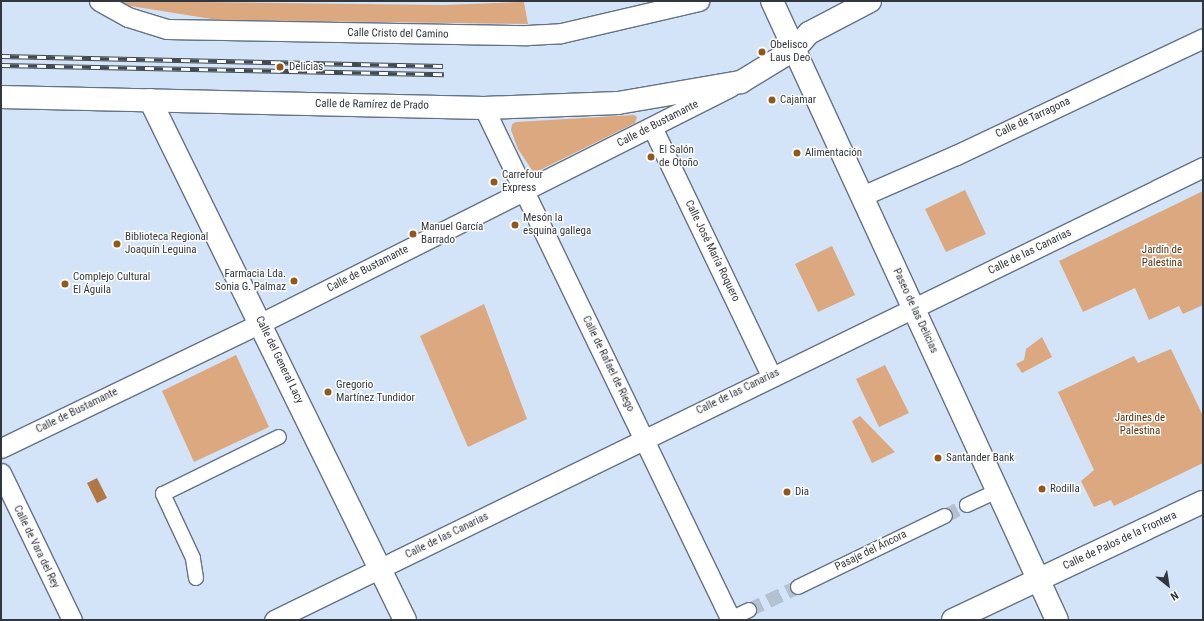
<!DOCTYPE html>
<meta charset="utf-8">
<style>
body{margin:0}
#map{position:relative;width:1204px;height:621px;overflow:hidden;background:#d3e3f8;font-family:"Roboto Condensed",sans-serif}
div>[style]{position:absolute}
.green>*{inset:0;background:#dba87f}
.water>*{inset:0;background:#b17846}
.pedestrian-tunnel>*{height:14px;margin-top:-7px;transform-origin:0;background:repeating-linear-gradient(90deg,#b3c1d3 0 14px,transparent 0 21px)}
.roads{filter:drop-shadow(1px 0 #647284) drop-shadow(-1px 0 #647284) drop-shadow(0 1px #647284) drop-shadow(0 -1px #647284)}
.pedestrian>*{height:14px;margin:-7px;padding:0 7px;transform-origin:7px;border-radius:7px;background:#fff}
.minor>*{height:19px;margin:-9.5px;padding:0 9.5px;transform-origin:9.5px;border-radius:9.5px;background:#fff}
.tertiary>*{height:22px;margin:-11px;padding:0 11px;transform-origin:11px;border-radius:11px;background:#fff}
.secondary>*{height:22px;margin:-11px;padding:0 11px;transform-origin:11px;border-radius:11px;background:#fff}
.primary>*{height:22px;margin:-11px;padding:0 11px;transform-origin:11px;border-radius:11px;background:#fff}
.rail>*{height:4.5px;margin-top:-2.25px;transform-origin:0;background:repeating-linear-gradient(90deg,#fff 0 9px,#424952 0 18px);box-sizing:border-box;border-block:1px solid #424952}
.dots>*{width:11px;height:11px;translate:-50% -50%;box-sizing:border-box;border:2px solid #fff;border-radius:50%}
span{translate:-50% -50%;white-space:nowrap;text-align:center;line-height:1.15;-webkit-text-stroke:3px #fff;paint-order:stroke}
.street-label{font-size:11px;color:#31373f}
.poi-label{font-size:11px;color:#31373f}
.left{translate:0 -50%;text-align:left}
.right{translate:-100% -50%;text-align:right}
.park-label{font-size:11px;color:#583109}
.frame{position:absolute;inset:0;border:2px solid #31373f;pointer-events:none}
.north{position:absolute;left:1148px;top:565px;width:40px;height:40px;-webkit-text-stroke:3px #fff;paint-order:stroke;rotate:150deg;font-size:11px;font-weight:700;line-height:16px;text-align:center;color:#31373f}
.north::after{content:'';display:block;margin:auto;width:14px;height:18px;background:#31373f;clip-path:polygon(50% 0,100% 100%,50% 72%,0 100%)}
</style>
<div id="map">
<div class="green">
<i style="clip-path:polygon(119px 1px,443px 5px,524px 2px,528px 24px,218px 20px,118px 4px)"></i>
<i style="clip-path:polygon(634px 115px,637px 117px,635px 123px,534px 173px,518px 149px,511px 130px,512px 124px,516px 122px)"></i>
<i style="clip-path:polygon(965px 190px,986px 234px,946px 252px,925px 209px)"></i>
<i style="clip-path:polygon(1203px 191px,1203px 305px,1183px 314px,1179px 306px,1149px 320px,1135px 288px,1083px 312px,1059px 261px)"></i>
<i style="clip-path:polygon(832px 246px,855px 295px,818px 312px,795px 264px)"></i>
<i style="clip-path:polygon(484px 304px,527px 419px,468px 447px,420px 336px)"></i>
<i style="clip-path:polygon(1042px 337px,1052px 357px,1022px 373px,1016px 364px,1024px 360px,1026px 349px)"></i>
<i style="clip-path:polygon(1171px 349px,1203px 416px,1203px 463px,1114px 506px,1111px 500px,1094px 507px,1081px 481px,1094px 470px,1058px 392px,1134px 356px,1138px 363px)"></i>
<i style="clip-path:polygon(236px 355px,269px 427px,194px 462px,162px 391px)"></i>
<i style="clip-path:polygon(885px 365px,909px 413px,879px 427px,856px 379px)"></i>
<i style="clip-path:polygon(860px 416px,895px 452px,872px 463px,852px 421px)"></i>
</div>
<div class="water">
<i style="clip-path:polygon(97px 478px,107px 498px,97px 503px,87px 483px)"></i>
</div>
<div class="pedestrian-tunnel">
<i style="left:945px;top:516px;width:25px;rotate:-27deg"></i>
<i style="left:749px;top:610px;width:54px;rotate:-25.1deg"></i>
</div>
<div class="roads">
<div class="pedestrian">
<i style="left:967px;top:505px;width:33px;rotate:-25deg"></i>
<i style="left:196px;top:578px;width:20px;rotate:-99deg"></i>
<i style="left:193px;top:558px;width:71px;rotate:-115.1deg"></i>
<i style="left:163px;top:494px;width:129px;rotate:-26.2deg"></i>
<i style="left:798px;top:587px;width:163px;rotate:-25.8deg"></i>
<i style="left:730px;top:619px;width:21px;rotate:-25deg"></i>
</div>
<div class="minor">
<i style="left:99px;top:1px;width:33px;rotate:29deg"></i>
<i style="left:128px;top:17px;width:41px;rotate:17.1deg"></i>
<i style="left:167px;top:29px;width:360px;rotate:1deg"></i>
<i style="left:527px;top:35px;width:34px;rotate:-3deg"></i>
<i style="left:561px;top:33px;width:142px;rotate:-13.1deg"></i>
<i style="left:484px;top:108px;width:568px;rotate:64.25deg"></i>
<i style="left:652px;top:127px;width:275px;rotate:64.4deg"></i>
<i style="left:862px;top:196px;width:103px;rotate:-23.6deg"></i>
<i style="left:956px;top:155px;width:273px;rotate:-25.3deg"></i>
<i style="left:1px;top:448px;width:288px;rotate:-25.7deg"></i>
<i style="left:261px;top:323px;width:525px;rotate:-26.71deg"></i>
<i style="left:1px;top:473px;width:163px;rotate:64.2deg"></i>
<i style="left:274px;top:620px;width:1034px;rotate:-25.99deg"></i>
</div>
<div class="tertiary">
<i style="left:150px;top:100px;width:579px;rotate:63.88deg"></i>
</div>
<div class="secondary">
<i style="left:1px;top:97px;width:483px;rotate:1.3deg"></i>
<i style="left:484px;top:108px;width:134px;rotate:-2.1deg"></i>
<i style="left:618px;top:103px;width:125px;rotate:-9.7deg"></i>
<i style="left:741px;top:82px;width:63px;rotate:-31.4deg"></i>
<i style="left:953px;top:620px;width:276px;rotate:-25.3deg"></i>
</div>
<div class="primary">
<i style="left:772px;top:1px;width:681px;rotate:65.28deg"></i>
<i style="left:795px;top:49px;width:21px;rotate:-49deg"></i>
<i style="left:809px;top:33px;width:69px;rotate:-27.7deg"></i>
</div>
</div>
<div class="rail">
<i style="left:1px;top:56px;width:442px;rotate:1.3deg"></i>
<i style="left:1px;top:65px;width:443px;rotate:1.2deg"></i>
</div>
<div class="dots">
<i style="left:762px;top:52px;background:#94571a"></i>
<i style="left:280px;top:67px;background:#94571a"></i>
<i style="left:772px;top:100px;background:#94571a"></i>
<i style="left:797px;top:153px;background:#94571a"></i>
<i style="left:651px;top:157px;background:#94571a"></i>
<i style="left:494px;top:182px;background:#94571a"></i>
<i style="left:515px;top:225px;background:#94571a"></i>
<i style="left:413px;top:234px;background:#94571a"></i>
<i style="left:117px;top:244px;background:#94571a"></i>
<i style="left:294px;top:281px;background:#94571a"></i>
<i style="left:65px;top:284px;background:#94571a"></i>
<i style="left:328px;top:392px;background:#94571a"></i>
<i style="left:938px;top:458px;background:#94571a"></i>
<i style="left:1042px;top:489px;background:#94571a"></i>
<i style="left:787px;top:492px;background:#94571a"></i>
</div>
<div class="street-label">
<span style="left:398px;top:34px;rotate:1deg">Calle Cristo del Camino</span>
<span style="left:372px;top:105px;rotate:1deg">Calle de Ramírez de Prado</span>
<span style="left:1033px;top:118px;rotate:-25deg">Calle de Tarragona</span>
<span style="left:658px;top:124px;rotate:-27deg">Calle de Bustamante</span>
<span style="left:712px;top:251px;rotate:64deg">Calle José María Roquero</span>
<span style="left:1030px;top:252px;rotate:-26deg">Calle de las Canarias</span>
<span style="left:368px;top:269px;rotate:-27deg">Calle de Bustamante</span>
<span style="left:915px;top:311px;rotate:65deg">Paseo de las Delicias</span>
<span style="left:279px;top:360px;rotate:64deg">Calle del General Lacy</span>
<span style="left:608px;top:364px;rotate:64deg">Calle de Rafael de Riego</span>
<span style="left:738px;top:392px;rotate:-26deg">Calle de las Canarias</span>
<span style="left:77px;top:411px;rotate:-26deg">Calle de Bustamante</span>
<span style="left:447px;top:536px;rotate:-26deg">Calle de las Canarias</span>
<span style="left:1120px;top:541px;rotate:-25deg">Calle de Palos de la Frontera</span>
<span style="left:36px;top:547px;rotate:64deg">Calle de Vara del Rey</span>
<span style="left:871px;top:551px;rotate:-26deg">Pasaje del Áncora</span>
</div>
<div class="poi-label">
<span class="left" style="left:770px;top:52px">Obelisco<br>Laus Deo</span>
<span class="left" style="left:289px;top:67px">Delicias</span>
<span class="left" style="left:780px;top:100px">Cajamar</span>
<span class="left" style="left:659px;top:157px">El Salón<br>de Otoño</span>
<span class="left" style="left:805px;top:153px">Alimentación</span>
<span class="left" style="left:502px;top:182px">Carrefour<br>Express</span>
<span class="left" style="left:523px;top:225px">Mesón la<br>esquina gallega</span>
<span class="left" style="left:421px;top:234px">Manuel García<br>Barrado</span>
<span class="left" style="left:125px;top:244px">Biblioteca Regional<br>Joaquín Leguina</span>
<span class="right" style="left:286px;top:281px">Farmacia Lda.<br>Sonia G. Palmaz</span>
<span class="left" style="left:73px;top:284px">Complejo Cultural<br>El Águila</span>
<span class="left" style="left:336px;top:392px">Gregorio<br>Martínez Tundidor</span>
<span class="left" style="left:946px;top:458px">Santander Bank</span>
<span class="left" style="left:1050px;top:489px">Rodilla</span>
<span class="left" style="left:795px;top:492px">Dia</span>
</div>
<div class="park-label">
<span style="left:1162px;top:257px">Jardín de<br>Palestina</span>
<span style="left:1140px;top:425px">Jardines de<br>Palestina</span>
</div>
<div class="frame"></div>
<div class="north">N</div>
</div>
